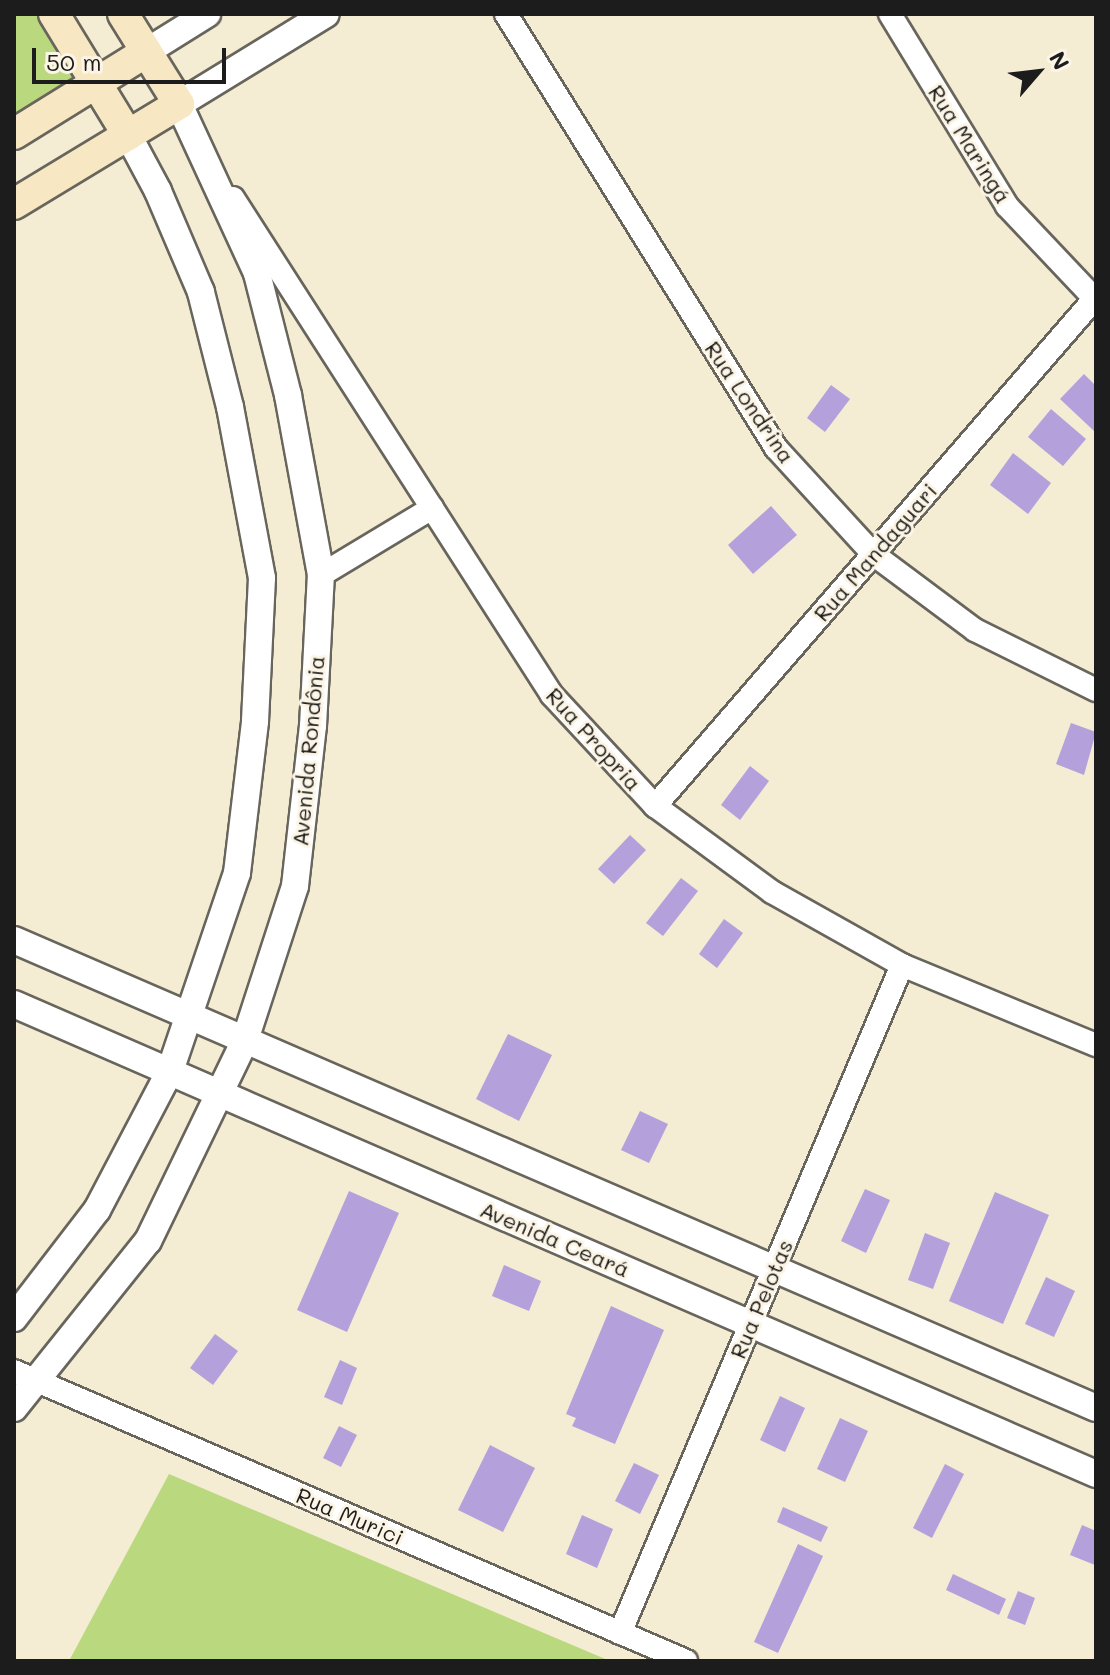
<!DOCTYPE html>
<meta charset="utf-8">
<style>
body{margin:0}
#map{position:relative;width:1110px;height:1675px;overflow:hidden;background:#f4ecd3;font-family:Mali,sans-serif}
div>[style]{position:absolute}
.green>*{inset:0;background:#bad87e}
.building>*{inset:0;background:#b4a1dc}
.roads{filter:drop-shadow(2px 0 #68655c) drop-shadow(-2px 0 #68655c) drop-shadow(0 2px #68655c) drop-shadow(0 -2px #68655c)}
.minor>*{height:22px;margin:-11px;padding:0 11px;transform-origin:11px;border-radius:11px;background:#fff}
.tertiary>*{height:26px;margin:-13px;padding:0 13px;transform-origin:13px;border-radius:13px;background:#fff}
.secondary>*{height:30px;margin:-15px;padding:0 15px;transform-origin:15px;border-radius:15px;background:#f7e8c3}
span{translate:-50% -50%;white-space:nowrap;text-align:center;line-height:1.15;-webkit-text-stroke:6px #fcf5e5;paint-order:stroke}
.street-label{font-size:22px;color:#1c1c1c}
.frame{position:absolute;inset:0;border:16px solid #1c1c1c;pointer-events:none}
.north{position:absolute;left:998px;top:32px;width:80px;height:80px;-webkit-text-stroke:6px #fcf5e5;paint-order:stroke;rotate:62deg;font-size:22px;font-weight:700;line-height:32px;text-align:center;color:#1c1c1c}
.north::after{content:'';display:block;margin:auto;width:28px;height:36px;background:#1c1c1c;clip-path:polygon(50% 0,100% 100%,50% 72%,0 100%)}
.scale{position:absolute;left:32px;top:48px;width:194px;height:36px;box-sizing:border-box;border:4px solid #1c1c1c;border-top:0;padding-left:10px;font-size:24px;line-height:28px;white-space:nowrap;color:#1c1c1c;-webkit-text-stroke:6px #fcf5e5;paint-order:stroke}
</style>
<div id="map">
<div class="green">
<i style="clip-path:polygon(14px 14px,45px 14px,81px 73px,14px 117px)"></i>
<i style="clip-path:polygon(169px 1474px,610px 1661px,69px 1661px)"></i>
</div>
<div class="building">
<i style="clip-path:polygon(1084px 374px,1096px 386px,1094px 431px,1060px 399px)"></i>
<i style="clip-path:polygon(831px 385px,850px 399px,825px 432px,807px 418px)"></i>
<i style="clip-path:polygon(1051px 409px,1086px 439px,1063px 466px,1028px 437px)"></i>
<i style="clip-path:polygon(1013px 453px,1051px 483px,1028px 514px,990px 485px)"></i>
<i style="clip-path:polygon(771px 506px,797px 535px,753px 574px,728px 545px)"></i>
<i style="clip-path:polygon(1071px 723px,1096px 732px,1084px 775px,1056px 764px)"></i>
<i style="clip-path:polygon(750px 766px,769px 781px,740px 820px,721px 805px)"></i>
<i style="clip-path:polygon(630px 835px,646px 850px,614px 884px,598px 869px)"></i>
<i style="clip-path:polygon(681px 878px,698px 891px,663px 936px,646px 923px)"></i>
<i style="clip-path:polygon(724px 919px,743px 933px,717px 968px,699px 954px)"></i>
<i style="clip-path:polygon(508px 1034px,552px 1055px,519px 1121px,476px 1099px)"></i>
<i style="clip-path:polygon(640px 1111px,668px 1124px,649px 1163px,621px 1150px)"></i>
<i style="clip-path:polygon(865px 1189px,890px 1200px,866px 1253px,841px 1241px)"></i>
<i style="clip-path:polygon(349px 1191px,399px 1213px,347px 1332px,297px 1310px)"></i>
<i style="clip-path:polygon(995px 1192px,1049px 1215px,1003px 1324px,949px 1301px)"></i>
<i style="clip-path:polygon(925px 1233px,950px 1243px,933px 1289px,908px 1280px)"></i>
<i style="clip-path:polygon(504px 1265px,541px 1281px,529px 1311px,492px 1296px)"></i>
<i style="clip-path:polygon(1046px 1277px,1075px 1291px,1054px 1337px,1025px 1324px)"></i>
<i style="clip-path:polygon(611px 1306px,664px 1330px,615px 1444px,572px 1426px,576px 1418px,566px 1414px)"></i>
<i style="clip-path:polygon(215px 1334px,238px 1351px,213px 1385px,190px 1368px)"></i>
<i style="clip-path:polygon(340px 1360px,357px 1368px,342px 1405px,324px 1397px)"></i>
<i style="clip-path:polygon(780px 1396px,805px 1408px,785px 1452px,760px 1440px)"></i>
<i style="clip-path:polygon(840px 1418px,868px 1431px,845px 1482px,817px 1469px)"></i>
<i style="clip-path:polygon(339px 1426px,357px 1435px,341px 1467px,323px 1458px)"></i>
<i style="clip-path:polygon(490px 1445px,535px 1468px,503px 1532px,458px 1510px)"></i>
<i style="clip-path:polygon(634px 1463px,659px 1475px,640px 1514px,615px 1501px)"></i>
<i style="clip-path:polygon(945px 1464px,964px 1474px,932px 1538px,913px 1528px)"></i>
<i style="clip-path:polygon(783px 1507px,828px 1527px,821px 1542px,777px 1522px)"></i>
<i style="clip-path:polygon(582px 1515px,613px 1529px,597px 1568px,566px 1554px)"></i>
<i style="clip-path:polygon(1082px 1525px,1096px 1531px,1095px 1565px,1070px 1555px)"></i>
<i style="clip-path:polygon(798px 1544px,823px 1556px,778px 1653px,754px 1642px)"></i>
<i style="clip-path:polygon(953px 1574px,1006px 1599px,999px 1615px,946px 1590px)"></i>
<i style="clip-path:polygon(1018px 1591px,1035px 1598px,1025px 1625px,1007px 1618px)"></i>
</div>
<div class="roads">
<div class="minor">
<i style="left:506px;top:14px;width:511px;rotate:58.11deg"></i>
<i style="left:776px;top:448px;width:144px;rotate:47.5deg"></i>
<i style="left:873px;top:554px;width:127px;rotate:36.7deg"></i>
<i style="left:975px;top:630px;width:135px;rotate:26.4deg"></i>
<i style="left:890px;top:14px;width:225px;rotate:58.6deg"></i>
<i style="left:1007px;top:206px;width:129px;rotate:46.6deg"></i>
<i style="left:233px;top:198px;width:591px;rotate:57.31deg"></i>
<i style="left:552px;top:695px;width:151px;rotate:47.1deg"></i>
<i style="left:655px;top:806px;width:145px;rotate:36.3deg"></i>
<i style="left:772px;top:892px;width:149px;rotate:29.3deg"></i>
<i style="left:902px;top:965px;width:210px;rotate:22.4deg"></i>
<i style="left:321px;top:575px;width:130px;rotate:-31.1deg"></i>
<i style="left:655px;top:806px;width:673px;rotate:-49.09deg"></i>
<i style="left:14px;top:1371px;width:732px;rotate:23.34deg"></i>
<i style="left:620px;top:1633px;width:725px;rotate:-67.11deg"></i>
</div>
<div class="tertiary">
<i style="left:146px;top:52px;width:72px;rotate:-31.9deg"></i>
<i style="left:14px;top:940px;width:1179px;rotate:23.39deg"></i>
<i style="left:14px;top:1004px;width:1180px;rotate:23.48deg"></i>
<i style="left:14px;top:1318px;width:136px;rotate:-52.5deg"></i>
<i style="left:97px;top:1210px;width:157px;rotate:-62.3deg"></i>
<i style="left:170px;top:1071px;width:209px;rotate:-71.3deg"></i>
<i style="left:237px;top:873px;width:153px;rotate:-83.2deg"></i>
<i style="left:255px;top:721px;width:143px;rotate:-87.2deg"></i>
<i style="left:262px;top:578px;width:174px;rotate:-100.6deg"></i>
<i style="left:230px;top:407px;width:119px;rotate:-104.2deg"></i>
<i style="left:201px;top:292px;width:110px;rotate:-113.1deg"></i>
<i style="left:158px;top:191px;width:64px;rotate:-118.2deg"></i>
<i style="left:14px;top:1408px;width:214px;rotate:-51.3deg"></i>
<i style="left:148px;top:1241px;width:223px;rotate:-64.2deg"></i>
<i style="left:245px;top:1040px;width:162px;rotate:-72deg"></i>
<i style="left:295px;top:886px;width:161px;rotate:-83.6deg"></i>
<i style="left:313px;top:726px;width:151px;rotate:-87deg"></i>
<i style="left:321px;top:575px;width:183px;rotate:-100.4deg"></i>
<i style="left:288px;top:395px;width:126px;rotate:-104.3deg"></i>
<i style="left:257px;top:273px;width:186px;rotate:-114.8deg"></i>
<i style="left:179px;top:104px;width:172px;rotate:-31.5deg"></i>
</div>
<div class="secondary">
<i style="left:54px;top:14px;width:142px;rotate:58.6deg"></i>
<i style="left:14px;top:134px;width:155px;rotate:-31.8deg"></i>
<i style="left:14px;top:204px;width:193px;rotate:-31.2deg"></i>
<i style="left:179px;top:104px;width:106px;rotate:-121.9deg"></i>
</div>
</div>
<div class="street-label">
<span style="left:970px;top:144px;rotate:58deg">Rua Maringá</span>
<span style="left:750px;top:402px;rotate:56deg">Rua Londrina</span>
<span style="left:875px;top:552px;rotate:-49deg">Rua Mandaguari</span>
<span style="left:594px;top:739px;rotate:48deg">Rua Propria</span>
<span style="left:308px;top:751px;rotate:-85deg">Avenida Rondônia</span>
<span style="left:555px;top:1239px;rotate:23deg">Avenida Ceará</span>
<span style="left:761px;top:1299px;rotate:-67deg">Rua Pelotas</span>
<span style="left:350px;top:1516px;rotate:23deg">Rua Murici</span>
</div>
<div class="frame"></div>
<div class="north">N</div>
<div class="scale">50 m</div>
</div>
